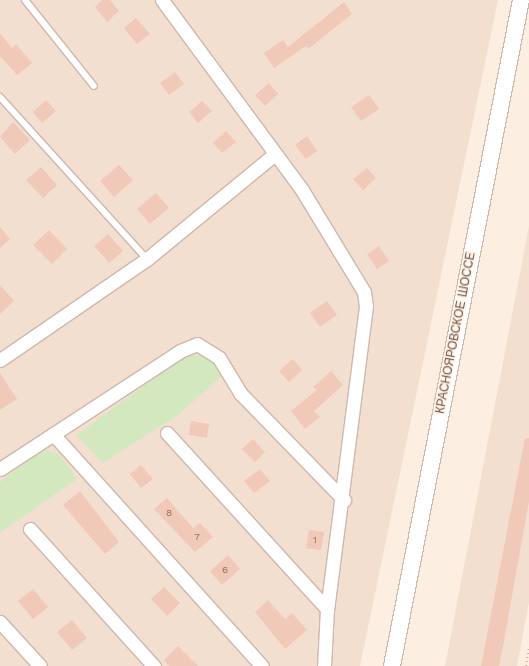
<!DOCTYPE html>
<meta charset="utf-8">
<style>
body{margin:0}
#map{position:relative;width:529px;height:666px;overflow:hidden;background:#fceee1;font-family:"Work Sans",sans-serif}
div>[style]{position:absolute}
.residential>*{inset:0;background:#f3dfcf}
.green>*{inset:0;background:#d4e8c0}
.building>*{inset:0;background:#f1c9b9}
.path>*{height:2px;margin-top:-1px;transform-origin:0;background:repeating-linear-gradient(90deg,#d5ad9c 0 1px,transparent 0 4px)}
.roads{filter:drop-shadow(1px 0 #ceb7ab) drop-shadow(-1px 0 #ceb7ab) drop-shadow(0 1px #ceb7ab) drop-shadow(0 -1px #ceb7ab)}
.service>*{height:6px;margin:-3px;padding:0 3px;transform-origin:3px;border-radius:3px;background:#fff}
.minor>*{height:13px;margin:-6.5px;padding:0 6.5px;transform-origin:6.5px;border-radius:6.5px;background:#fff}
.tertiary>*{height:16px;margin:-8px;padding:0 8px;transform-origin:8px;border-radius:8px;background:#fff}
span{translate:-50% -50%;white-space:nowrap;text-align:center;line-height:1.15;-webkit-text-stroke:3px #fff3e6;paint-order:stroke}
.number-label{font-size:10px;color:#927064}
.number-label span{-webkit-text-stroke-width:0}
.street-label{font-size:12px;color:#725348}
</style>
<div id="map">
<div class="residential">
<i style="clip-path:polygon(0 0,498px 0,360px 666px,0 666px)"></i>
<i style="clip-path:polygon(529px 226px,529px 602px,517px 666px,445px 666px)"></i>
</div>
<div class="green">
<i style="clip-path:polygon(207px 355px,223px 375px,178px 415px,103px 463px,76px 435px,185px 356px)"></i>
<i style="clip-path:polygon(47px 450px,60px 455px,77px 479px,0 533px,0 482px,35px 454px)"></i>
</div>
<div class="building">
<i style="clip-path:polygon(102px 0,110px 0,119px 11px,107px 22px,95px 7px)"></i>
<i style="clip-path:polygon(344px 2px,352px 14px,308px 49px,306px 46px,274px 68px,264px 53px,283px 40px,288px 47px)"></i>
<i style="clip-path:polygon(136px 18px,150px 34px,137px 44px,124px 28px)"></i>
<i style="clip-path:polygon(0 33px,12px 48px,16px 44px,32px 63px,17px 75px,0 56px)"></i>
<i style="clip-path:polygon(175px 72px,184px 84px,169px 95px,160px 83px)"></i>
<i style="clip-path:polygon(269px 83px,278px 94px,265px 106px,255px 95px)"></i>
<i style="clip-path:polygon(369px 95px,379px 109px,361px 121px,351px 107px)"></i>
<i style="clip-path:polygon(46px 100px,56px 111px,42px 123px,33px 112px)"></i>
<i style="clip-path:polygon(202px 101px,212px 111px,198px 123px,189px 112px)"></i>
<i style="clip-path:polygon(13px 122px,30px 140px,15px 154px,0 137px)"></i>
<i style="clip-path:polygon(226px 131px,236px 142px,222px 153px,213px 143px)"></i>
<i style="clip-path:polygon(307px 136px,317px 151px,306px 159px,295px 145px)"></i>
<i style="clip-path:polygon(119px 165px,133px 180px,114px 197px,100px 181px)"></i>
<i style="clip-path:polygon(41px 167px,57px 185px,43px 198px,26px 180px)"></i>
<i style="clip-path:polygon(367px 168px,376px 178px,363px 190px,353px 179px)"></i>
<i style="clip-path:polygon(156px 193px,169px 208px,150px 224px,137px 209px)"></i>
<i style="clip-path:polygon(0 227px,10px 239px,0 248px)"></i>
<i style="clip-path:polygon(49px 230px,67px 249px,52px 264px,33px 245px)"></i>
<i style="clip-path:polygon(108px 234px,123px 251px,109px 263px,94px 246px)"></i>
<i style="clip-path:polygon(379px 246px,389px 261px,377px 269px,367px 254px)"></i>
<i style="clip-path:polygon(0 285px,14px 301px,0 314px)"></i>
<i style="clip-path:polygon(327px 301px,337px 315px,320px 327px,310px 313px)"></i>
<i style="clip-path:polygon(293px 359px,302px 370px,289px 382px,279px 371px)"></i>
<i style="clip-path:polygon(331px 371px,343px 385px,314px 411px,320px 417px,305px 429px,291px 411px,317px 390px,313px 387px)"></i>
<i style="clip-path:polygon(0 373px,17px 399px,0 410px)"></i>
<i style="clip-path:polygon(191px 421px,209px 424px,207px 438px,189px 435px)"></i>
<i style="clip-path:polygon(525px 438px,529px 438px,529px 501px,503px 646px,499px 666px,481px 666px)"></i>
<i style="clip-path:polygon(253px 439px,265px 452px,255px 462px,242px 449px)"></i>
<i style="clip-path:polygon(141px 465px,153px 479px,141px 488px,130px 474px)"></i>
<i style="clip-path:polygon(260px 469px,270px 481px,254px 493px,244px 481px)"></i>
<i style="clip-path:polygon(80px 491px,119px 542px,105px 554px,63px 505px)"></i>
<i style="clip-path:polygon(167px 498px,193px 528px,200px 523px,213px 537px,195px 552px,154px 509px)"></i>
<i style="clip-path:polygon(309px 530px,324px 532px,321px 550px,306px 548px)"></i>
<i style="clip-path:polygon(228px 555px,240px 569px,222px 585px,210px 571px)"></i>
<i style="clip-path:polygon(164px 587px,180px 603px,167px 616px,151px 599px)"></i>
<i style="clip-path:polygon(33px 589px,48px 607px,33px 619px,18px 601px)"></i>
<i style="clip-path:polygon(268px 600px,285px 619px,292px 613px,307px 630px,285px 649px,255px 612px)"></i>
<i style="clip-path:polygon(72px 620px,87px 638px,72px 650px,57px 632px)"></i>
<i style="clip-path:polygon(178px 646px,198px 666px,169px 666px,164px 660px)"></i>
</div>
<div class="path">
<i style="left:526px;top:666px;width:19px;rotate:-81deg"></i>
</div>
<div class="roads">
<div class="service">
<i style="left:25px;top:0;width:110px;rotate:51.3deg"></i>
<i style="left:0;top:97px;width:219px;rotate:47.8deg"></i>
</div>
<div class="minor">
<i style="left:162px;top:0;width:236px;rotate:53.6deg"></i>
<i style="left:302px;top:190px;width:119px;rotate:58.7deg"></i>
<i style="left:364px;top:292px;width:14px;rotate:82deg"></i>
<i style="left:366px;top:306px;width:305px;rotate:97.3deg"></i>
<i style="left:327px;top:609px;width:57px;rotate:93deg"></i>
<i style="left:0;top:360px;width:178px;rotate:-34.5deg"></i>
<i style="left:147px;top:259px;width:166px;rotate:-39.4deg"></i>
<i style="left:167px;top:433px;width:238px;rotate:47.7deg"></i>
<i style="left:53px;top:434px;width:312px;rotate:48deg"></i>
<i style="left:0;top:469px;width:215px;rotate:-33.2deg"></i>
<i style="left:180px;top:351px;width:18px;rotate:-22deg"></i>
<i style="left:197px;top:344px;width:26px;rotate:32deg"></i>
<i style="left:219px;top:358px;width:42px;rotate:58.6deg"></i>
<i style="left:241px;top:394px;width:148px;rotate:45.8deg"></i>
<i style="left:30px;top:529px;width:185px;rotate:47.9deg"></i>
<i style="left:0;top:622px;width:59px;rotate:47.7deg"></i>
</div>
<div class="tertiary">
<i style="left:392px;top:666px;width:678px;rotate:-79.04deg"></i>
</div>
</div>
<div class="number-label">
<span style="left:169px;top:513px">8</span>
<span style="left:197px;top:537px">7</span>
<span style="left:315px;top:540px">1</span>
<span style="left:225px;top:570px">6</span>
</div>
<div class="street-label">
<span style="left:456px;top:333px;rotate:-79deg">КРАСНОЯРОВСКОЕ ШОССЕ</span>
</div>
</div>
